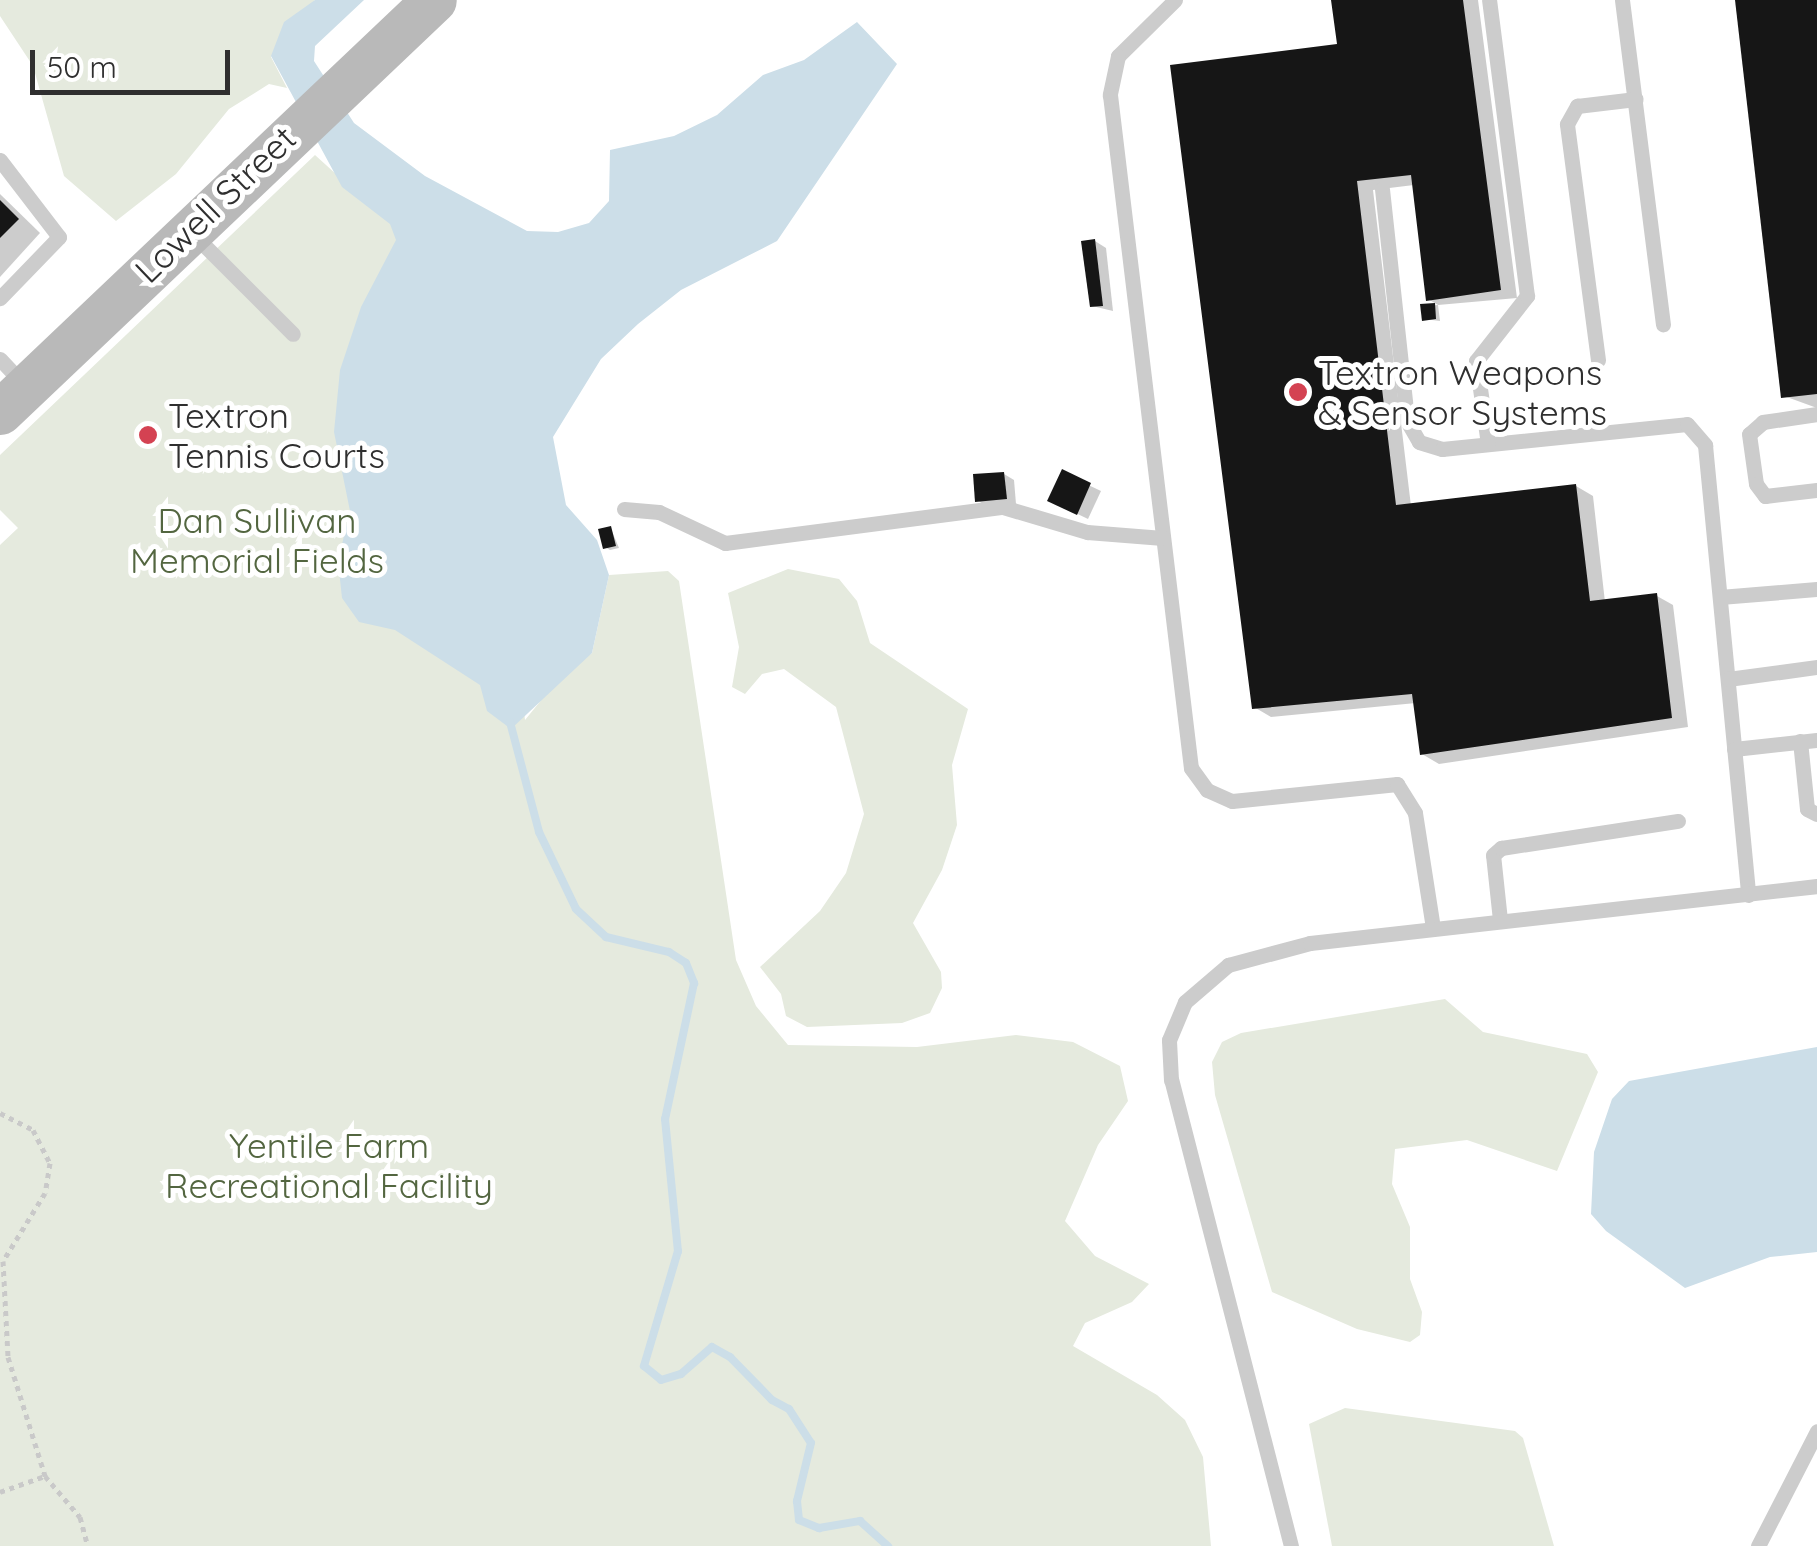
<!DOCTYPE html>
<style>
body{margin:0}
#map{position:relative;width:1817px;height:1546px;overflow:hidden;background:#fff;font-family:Quicksand,sans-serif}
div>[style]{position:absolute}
.green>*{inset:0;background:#e5eade}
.water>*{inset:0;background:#ccdee8}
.shadow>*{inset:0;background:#0003}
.stream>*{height:8px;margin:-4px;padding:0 4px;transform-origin:4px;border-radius:4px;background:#ccdee8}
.building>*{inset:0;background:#161616}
.path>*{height:5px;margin-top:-2.5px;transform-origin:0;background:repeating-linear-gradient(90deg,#c9c9c9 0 5px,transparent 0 10px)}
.lane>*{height:15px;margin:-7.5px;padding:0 7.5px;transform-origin:7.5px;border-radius:7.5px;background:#ccc}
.secondary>*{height:45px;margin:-22.5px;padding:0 22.5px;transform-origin:22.5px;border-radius:22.5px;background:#b9b9b9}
.dots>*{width:28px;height:28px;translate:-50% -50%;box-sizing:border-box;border:5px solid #fff;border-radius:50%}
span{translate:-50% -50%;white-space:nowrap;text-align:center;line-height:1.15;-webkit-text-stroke:10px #fff;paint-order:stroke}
.street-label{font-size:35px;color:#2f2f2f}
.poi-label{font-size:35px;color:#2f2f2f}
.left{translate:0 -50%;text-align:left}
.park-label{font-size:35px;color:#536640}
.scale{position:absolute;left:30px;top:50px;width:200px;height:45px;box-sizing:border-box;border:5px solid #2f2f2f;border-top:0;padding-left:12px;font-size:30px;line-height:35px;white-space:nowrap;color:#2f2f2f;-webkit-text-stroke:8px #fff;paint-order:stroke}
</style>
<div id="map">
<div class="green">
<i style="clip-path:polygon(0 0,315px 0,271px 57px,287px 88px,269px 84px,229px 109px,176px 174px,116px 221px,64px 176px,33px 66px,0 16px)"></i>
<i style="clip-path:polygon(315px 155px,478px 303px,525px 720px,561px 676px,592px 653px,609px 575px,668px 571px,679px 581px,736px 960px,756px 1006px,788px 1045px,917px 1047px,1016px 1035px,1073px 1042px,1120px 1066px,1128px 1101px,1098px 1145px,1065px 1221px,1095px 1256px,1149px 1284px,1132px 1302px,1085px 1323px,1073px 1346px,1157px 1395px,1185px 1420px,1203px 1457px,1211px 1546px,0 1546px,0 545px,18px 528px,0 510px,0 455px)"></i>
<i style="clip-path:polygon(788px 569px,839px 579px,857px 601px,870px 643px,968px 709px,952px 765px,957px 825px,942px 870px,913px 923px,941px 972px,942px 988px,930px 1013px,902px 1023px,807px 1027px,786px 1016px,781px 994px,760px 967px,820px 911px,846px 873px,864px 814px,836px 707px,784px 669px,762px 674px,745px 694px,732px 687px,739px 647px,728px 593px)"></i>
<i style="clip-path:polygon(1445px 999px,1483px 1032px,1587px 1054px,1598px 1072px,1557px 1171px,1467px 1140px,1395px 1149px,1392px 1184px,1410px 1227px,1410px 1279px,1422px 1312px,1420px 1335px,1410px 1342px,1357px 1329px,1272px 1292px,1215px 1095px,1212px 1062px,1222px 1042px,1241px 1033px)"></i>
<i style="clip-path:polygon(1345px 1408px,1515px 1431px,1523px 1438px,1554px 1546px,1332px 1546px,1309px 1424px)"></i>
</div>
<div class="water">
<i style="clip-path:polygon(315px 0,364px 0,315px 46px,314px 61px,354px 123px,425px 176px,527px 231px,558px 232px,589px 223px,609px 201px,610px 150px,674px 136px,717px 115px,763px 75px,804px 60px,857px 22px,897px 64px,777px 241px,681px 290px,638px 324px,601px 359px,553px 437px,566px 505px,597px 540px,609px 575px,592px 653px,511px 729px,487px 711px,480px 685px,395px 630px,359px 622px,342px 598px,338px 561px,350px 511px,334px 432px,340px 370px,361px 307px,396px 240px,390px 224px,342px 187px,271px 56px,284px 22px)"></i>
<i style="clip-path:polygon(1817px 1047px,1817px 1252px,1770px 1257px,1685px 1288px,1606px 1231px,1591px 1214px,1594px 1152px,1612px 1099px,1629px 1081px)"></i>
</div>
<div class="shadow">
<i style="clip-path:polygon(1335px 0,1478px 0,1517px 298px,1438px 305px,1440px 321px,1424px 319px,1423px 306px,1438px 305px,1428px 299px,1414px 185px,1373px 190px,1411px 506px,1576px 486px,1593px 496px,1605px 602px,1657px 596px,1673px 605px,1688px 727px,1439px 764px,1422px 754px,1416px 703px,1271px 717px,1254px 707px,1339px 46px)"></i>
<i style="clip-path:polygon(1737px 0,1817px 0,1817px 408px,1784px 396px)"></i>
<i style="clip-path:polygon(0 194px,40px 233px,0 277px)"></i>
<i style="clip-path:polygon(1095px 241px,1106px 248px,1113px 311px,1092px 306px)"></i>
<i style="clip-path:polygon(1063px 473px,1101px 491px,1088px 519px,1061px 506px)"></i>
<i style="clip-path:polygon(1004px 474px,1014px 480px,1016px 504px,988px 507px,977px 500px)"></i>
<i style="clip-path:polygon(611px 529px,619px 548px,610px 550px,605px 547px)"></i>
</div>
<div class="stream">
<i style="left:510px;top:722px;width:114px;rotate:75.2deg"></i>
<i style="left:539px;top:832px;width:85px;rotate:64.3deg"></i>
<i style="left:576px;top:909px;width:41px;rotate:43deg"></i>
<i style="left:606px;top:937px;width:65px;rotate:13.4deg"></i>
<i style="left:669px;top:952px;width:20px;rotate:33deg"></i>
<i style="left:686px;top:963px;width:22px;rotate:68deg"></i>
<i style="left:694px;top:983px;width:139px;rotate:102deg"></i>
<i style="left:665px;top:1119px;width:133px;rotate:84.4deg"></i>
<i style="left:678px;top:1251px;width:120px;rotate:106.5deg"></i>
<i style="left:644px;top:1366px;width:22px;rotate:39deg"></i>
<i style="left:661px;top:1380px;width:21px;rotate:-17deg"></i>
<i style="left:681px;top:1374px;width:41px;rotate:-41.1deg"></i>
<i style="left:712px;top:1347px;width:21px;rotate:29deg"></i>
<i style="left:730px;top:1357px;width:60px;rotate:45.7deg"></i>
<i style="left:772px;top:1400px;width:19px;rotate:28deg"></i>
<i style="left:789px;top:1409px;width:40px;rotate:57.1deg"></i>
<i style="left:811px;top:1443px;width:60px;rotate:103.6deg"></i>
<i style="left:797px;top:1501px;width:19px;rotate:84deg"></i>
<i style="left:799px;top:1520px;width:22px;rotate:22deg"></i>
<i style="left:819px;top:1528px;width:42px;rotate:-9.7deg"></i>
<i style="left:860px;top:1521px;width:38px;rotate:42deg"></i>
</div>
<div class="building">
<i style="clip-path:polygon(1331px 0,1463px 0,1501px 290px,1426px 301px,1411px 175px,1357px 181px,1396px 505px,1576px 484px,1590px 601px,1657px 593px,1672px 718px,1420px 755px,1412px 694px,1252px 709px,1170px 65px,1337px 44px)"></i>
<i style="clip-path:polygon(1735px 0,1817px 0,1817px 394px,1781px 398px)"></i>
<i style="clip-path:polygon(0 200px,19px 219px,0 238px)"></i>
<i style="clip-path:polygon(1095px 239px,1103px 306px,1090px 307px,1081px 241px)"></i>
<i style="clip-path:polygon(1435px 303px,1436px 319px,1422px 321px,1420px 304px)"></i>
<i style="clip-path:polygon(1062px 469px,1091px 483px,1077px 515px,1047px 501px)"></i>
<i style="clip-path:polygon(1004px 472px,1007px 499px,975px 502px,973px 474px)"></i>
<i style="clip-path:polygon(611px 526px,616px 546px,603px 549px,598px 529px)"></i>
</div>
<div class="path">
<i style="left:0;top:1113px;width:37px;rotate:27deg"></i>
<i style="left:33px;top:1130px;width:37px;rotate:63deg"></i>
<i style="left:50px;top:1163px;width:30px;rotate:99deg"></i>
<i style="left:45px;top:1193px;width:80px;rotate:121.7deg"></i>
<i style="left:3px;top:1261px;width:96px;rotate:87deg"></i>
<i style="left:8px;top:1357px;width:125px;rotate:72.7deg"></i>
<i style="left:0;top:1492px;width:48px;rotate:-19.6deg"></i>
<i style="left:45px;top:1476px;width:54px;rotate:49.5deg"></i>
<i style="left:80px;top:1517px;width:30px;rotate:75deg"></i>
</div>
<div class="lane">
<i style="left:1175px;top:0;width:80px;rotate:135.5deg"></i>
<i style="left:1118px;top:56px;width:40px;rotate:102deg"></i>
<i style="left:1110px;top:95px;width:678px;rotate:83.14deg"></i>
<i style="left:1191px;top:768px;width:27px;rotate:54deg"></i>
<i style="left:1207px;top:790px;width:27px;rotate:24deg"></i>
<i style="left:1232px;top:801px;width:166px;rotate:-5.9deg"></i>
<i style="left:1397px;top:784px;width:34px;rotate:58deg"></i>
<i style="left:1415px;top:813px;width:116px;rotate:81.1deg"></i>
<i style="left:1622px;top:0;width:327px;rotate:82.8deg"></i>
<i style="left:0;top:160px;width:97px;rotate:52.5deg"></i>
<i style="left:59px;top:237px;width:85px;rotate:134deg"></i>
<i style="left:1382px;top:189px;width:233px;rotate:83.8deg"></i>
<i style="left:1407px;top:421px;width:24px;rotate:60deg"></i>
<i style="left:1419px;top:442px;width:24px;rotate:17deg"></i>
<i style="left:1442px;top:449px;width:246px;rotate:-5.8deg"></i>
<i style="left:1687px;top:424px;width:28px;rotate:49deg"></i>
<i style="left:1705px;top:445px;width:452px;rotate:84.5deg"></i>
<i style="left:191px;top:232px;width:144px;rotate:45deg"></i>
<i style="left:0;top:359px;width:34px;rotate:47deg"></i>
<i style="left:1598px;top:360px;width:238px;rotate:-97.5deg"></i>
<i style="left:1567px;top:124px;width:21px;rotate:-61deg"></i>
<i style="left:1577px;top:106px;width:59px;rotate:-6.8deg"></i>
<i style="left:1817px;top:414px;width:55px;rotate:171.6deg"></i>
<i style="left:1763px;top:422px;width:18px;rotate:139deg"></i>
<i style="left:1749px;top:434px;width:50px;rotate:82deg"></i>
<i style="left:1756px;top:484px;width:15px;rotate:53deg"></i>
<i style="left:1765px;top:496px;width:52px;rotate:-6.6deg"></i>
<i style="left:1488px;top:444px;width:84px;rotate:-98.2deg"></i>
<i style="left:1476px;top:361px;width:83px;rotate:-51.9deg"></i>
<i style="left:1527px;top:296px;width:298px;rotate:-97.3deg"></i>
<i style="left:624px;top:509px;width:35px;rotate:5deg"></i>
<i style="left:659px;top:512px;width:73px;rotate:25.2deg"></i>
<i style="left:725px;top:543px;width:280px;rotate:-7.4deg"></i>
<i style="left:1003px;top:507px;width:88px;rotate:16.6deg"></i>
<i style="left:1087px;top:532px;width:76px;rotate:4.5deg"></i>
<i style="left:1720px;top:597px;width:97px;rotate:-4.7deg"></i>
<i style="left:1728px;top:679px;width:90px;rotate:-7.7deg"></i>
<i style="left:1800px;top:741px;width:68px;rotate:84.1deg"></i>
<i style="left:1807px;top:809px;width:11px;rotate:27deg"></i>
<i style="left:1734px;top:749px;width:83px;rotate:-6.2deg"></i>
<i style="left:1500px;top:920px;width:65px;rotate:-96.1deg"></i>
<i style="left:1493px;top:855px;width:11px;rotate:-41deg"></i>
<i style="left:1501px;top:848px;width:179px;rotate:-8.7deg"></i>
<i style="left:1291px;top:1546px;width:481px;rotate:-104.4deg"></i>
<i style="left:1171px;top:1080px;width:40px;rotate:-92.9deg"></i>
<i style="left:1169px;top:1040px;width:41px;rotate:-67.2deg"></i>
<i style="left:1185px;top:1002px;width:57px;rotate:-40.7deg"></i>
<i style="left:1228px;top:965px;width:85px;rotate:-15deg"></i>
<i style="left:1310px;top:943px;width:510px;rotate:-6.41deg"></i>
<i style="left:1758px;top:1546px;width:129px;rotate:-62.8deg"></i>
</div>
<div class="secondary">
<i style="left:0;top:412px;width:598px;rotate:-43.51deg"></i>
</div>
<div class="dots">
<i style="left:1298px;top:392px;background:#d44252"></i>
<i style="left:148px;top:435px;background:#d44252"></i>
</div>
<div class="street-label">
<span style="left:215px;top:204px;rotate:-44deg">Lowell Street</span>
</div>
<div class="poi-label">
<span class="left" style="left:1318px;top:392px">Textron Weapons<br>&amp; Sensor Systems</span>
<span class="left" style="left:168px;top:435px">Textron<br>Tennis Courts</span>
</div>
<div class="park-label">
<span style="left:257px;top:540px">Dan Sullivan<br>Memorial Fields</span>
<span style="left:329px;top:1165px">Yentile Farm<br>Recreational Facility</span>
</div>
<div class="scale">50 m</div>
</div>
